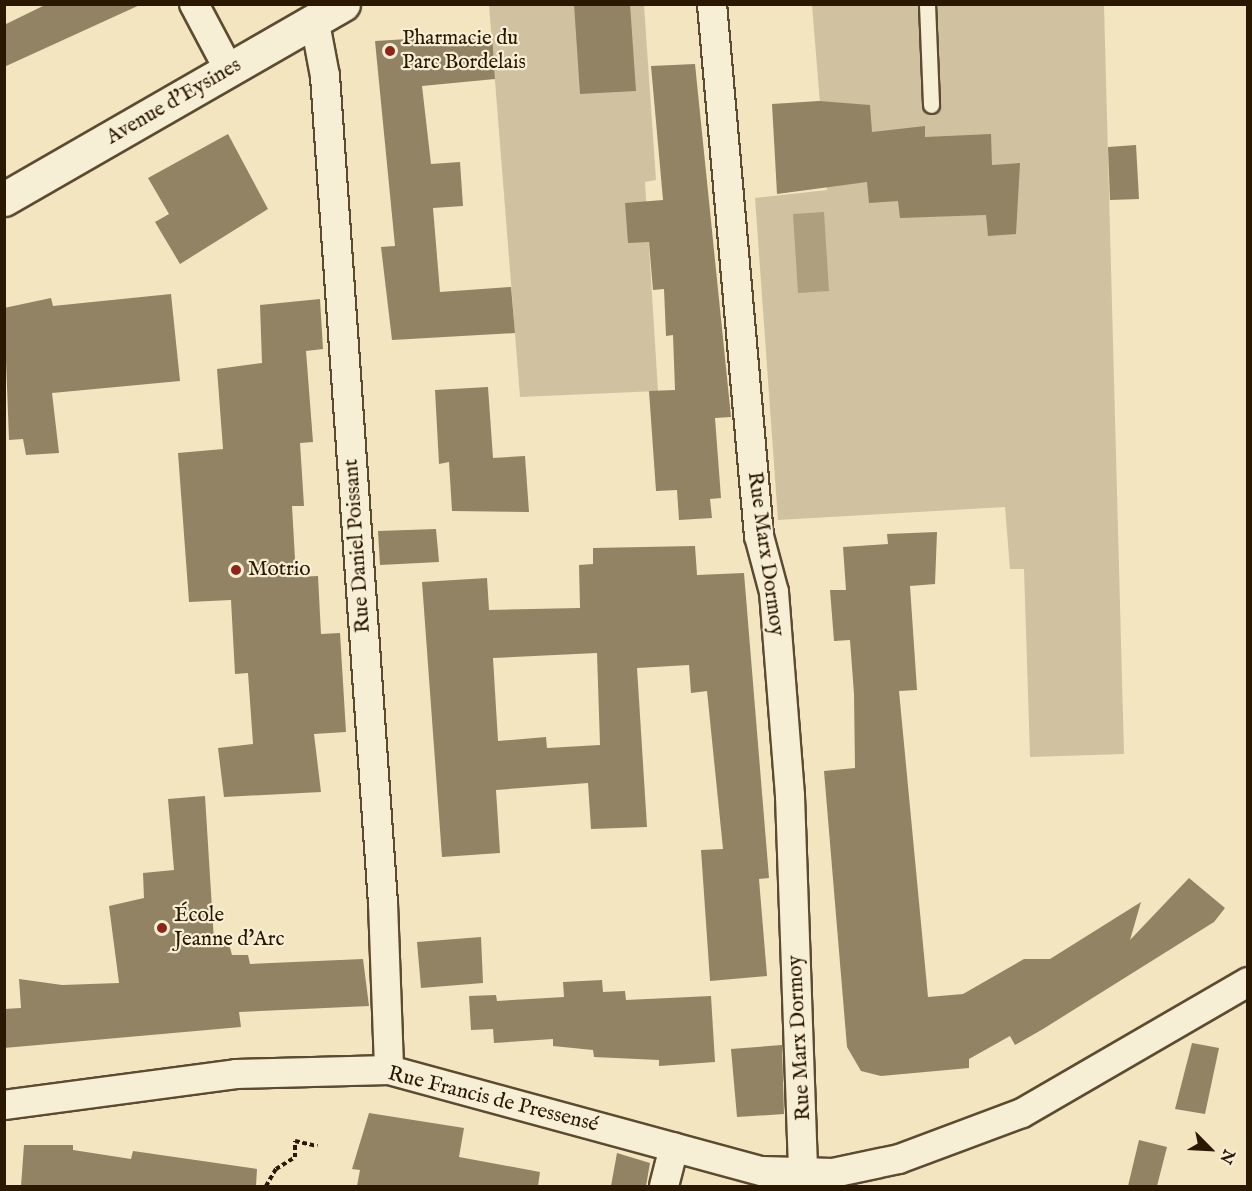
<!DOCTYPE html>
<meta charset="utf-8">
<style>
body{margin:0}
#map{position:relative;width:1252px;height:1191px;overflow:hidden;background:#f2e5c0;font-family:"IM FELL English",serif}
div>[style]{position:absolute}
.green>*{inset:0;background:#d0c2a0}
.water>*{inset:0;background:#ae9f7f}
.building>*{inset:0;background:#928364}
.path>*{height:4px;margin-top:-2px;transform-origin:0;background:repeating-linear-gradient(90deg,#2a1801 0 4.5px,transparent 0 7.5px)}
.roads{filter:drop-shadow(2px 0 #5c4b31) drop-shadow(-2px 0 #5c4b31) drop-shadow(0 2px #5c4b31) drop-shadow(0 -2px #5c4b31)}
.lane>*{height:15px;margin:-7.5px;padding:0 7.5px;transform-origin:7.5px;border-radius:7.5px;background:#f7eed6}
.street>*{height:28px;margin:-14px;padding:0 14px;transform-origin:14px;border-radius:14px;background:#f7eed6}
.secondary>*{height:33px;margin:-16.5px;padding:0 16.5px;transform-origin:16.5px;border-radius:16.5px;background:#f7eed6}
.dots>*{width:16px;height:16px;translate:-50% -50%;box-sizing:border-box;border:3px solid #f7eed6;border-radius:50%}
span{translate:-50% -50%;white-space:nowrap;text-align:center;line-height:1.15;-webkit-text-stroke:4.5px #f7eed6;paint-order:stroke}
.poi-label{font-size:21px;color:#2a1801}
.left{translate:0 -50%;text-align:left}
.street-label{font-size:21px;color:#2a1801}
.frame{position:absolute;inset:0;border:6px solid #2a1801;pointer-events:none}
.north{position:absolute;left:1180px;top:1119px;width:60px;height:60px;-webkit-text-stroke:4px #f7eed6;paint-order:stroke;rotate:114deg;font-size:16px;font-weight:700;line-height:24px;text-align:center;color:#2a1801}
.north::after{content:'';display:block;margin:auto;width:21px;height:27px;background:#2a1801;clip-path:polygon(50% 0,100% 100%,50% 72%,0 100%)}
</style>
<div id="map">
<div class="green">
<i style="clip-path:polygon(489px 5px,644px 5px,656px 180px,645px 182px,658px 391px,520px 397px)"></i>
<i style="clip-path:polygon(812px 5px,1104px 5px,1124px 754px,1030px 757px,1024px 569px,1010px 569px,1005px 507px,778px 520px,755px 198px,827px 190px)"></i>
</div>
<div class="water">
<i style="clip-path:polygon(824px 212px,829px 291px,798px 293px,793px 214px)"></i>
</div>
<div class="building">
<i style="clip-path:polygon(47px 4px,142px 4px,4px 67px,4px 25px)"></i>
<i style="clip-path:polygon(574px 4px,630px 4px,636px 91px,580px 94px)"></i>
<i style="clip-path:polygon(492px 34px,495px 79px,422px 86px,431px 164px,460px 162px,463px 206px,433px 208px,440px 292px,511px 287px,515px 333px,392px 340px,381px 247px,395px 246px,375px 41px)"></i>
<i style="clip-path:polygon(695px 64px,731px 417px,715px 418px,721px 498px,710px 499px,712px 518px,679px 520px,677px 490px,656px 491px,649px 391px,675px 390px,673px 335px,666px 336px,664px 289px,653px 290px,649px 242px,628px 243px,625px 203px,663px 200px,651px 66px)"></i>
<i style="clip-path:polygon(819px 101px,870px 105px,872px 132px,925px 126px,925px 137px,991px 134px,992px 165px,1020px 163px,1016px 234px,988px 236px,986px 215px,900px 218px,898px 201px,869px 203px,867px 182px,777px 194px,772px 104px)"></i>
<i style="clip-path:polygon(228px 134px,268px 209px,180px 264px,155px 222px,169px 214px,148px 178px)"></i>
<i style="clip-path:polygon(1136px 145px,1139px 199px,1110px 200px,1108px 147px)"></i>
<i style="clip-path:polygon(171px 294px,180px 381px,52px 393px,59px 453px,26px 455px,23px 439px,9px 440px,4px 308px,51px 298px,53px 306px)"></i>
<i style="clip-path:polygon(320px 299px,323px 349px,306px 351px,313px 442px,300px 443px,304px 506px,292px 506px,296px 577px,318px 576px,321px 634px,340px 633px,346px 732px,314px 734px,321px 792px,224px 797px,218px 748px,253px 744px,248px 673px,235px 674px,231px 600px,189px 602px,178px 453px,223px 449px,217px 369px,262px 363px,260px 305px)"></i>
<i style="clip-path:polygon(488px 387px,493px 458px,525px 456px,529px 512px,452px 511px,449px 462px,439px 464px,435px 390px)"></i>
<i style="clip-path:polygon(436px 529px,439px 562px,380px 565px,378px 531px)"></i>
<i style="clip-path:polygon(937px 532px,935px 584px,910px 586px,917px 690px,899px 691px,928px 997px,963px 994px,1024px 959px,1050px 959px,1141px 902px,1130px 940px,1189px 878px,1225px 908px,1214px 922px,1043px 1029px,1015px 1045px,1010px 1036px,969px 1059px,969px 1068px,881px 1076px,861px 1071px,847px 1047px,824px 771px,855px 768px,854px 694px,850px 640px,834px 641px,830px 590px,846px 590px,843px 547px,888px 544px,887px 534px)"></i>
<i style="clip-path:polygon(evenodd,695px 546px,697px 575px,744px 573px,769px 878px,759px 879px,767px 976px,710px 981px,701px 850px,723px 849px,707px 691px,691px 693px,689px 665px,637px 668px,647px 827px,591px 829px,588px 783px,496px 790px,500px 853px,442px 857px,422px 582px,487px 578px,489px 610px,580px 608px,579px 565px,593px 564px,593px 548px,695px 546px,597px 653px,600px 745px,547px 748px,546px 737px,498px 741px,493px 658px,597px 653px)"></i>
<i style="clip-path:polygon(205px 796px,214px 941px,228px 940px,232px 955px,248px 955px,250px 964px,363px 959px,369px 1006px,239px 1012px,241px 1027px,4px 1048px,4px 1009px,21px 1008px,19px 979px,62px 985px,119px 983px,109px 906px,144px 898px,143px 873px,174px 870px,168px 799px)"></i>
<i style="clip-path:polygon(481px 937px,483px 983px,421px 988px,417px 942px)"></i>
<i style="clip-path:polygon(602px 980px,603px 992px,625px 991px,626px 1000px,711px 996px,715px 1062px,659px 1066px,659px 1060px,594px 1057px,593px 1050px,553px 1046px,553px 1039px,494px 1043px,493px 1029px,471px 1030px,469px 996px,496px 995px,497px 1001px,564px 997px,563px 982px)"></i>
<i style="clip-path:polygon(1192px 1043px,1219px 1048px,1205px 1114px,1175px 1109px)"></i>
<i style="clip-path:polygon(782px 1045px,784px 1114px,737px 1117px,731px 1049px)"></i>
<i style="clip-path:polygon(369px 1113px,464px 1128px,459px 1157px,540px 1172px,538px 1186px,357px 1186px,360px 1170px,352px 1169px)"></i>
<i style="clip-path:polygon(1139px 1140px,1167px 1147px,1157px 1186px,1128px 1186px)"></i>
<i style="clip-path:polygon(24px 1145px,73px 1145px,73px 1150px,131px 1159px,133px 1151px,257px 1169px,256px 1186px,21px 1186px)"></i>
<i style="clip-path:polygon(617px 1153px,650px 1163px,646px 1186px,611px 1186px)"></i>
</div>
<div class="path">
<i style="left:266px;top:1186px;width:20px;rotate:-60deg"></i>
<i style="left:276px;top:1169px;width:22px;rotate:-32deg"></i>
<i style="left:295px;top:1157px;width:16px;rotate:-90deg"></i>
<i style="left:295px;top:1141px;width:23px;rotate:13deg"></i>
</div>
<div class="roads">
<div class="lane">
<i style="left:927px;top:4px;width:101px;rotate:87.7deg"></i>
</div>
<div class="street">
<i style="left:194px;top:4px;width:75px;rotate:62.1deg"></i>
<i style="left:712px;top:4px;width:534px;rotate:84.95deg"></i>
<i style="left:759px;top:536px;width:58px;rotate:75deg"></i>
<i style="left:774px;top:592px;width:205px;rotate:85.5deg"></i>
<i style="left:790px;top:796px;width:380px;rotate:88deg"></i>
<i style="left:315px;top:23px;width:54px;rotate:79.3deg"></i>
<i style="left:325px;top:76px;width:829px;rotate:85.99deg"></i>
<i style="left:383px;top:903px;width:167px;rotate:87.9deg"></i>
<i style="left:4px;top:1105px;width:234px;rotate:-7.6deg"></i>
<i style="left:236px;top:1074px;width:153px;rotate:-1.5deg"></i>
<i style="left:389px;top:1070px;width:386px;rotate:15.2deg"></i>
<i style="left:762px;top:1171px;width:71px;rotate:1.6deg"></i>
<i style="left:833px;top:1173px;width:67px;rotate:-12deg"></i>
<i style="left:899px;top:1159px;width:131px;rotate:-20.5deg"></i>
<i style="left:1022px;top:1113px;width:261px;rotate:-30.1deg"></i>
<i style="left:664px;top:1186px;width:40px;rotate:-75.6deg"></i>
</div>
<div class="secondary">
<i style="left:4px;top:199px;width:391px;rotate:-29.9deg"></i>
</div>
</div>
<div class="dots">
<i style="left:390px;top:51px;background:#8f2418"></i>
<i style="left:236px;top:570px;background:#8f2418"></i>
<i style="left:162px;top:928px;background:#8f2418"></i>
</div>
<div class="poi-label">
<span class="left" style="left:402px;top:51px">Pharmacie du<br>Parc Bordelais</span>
<span class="left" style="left:248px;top:570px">Motrio</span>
<span class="left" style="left:174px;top:928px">École<br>Jeanne d'Arc</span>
</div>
<div class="street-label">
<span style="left:174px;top:102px;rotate:-30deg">Avenue d'Eysines</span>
<span style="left:358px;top:546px;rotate:-94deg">Rue Daniel Poissant</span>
<span style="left:765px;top:554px;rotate:82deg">Rue Marx Dormoy</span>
<span style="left:800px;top:1038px;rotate:-93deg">Rue Marx Dormoy</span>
<span style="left:493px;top:1100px;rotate:14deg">Rue Francis de Pressensé</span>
</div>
<div class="frame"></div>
<div class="north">N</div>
</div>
